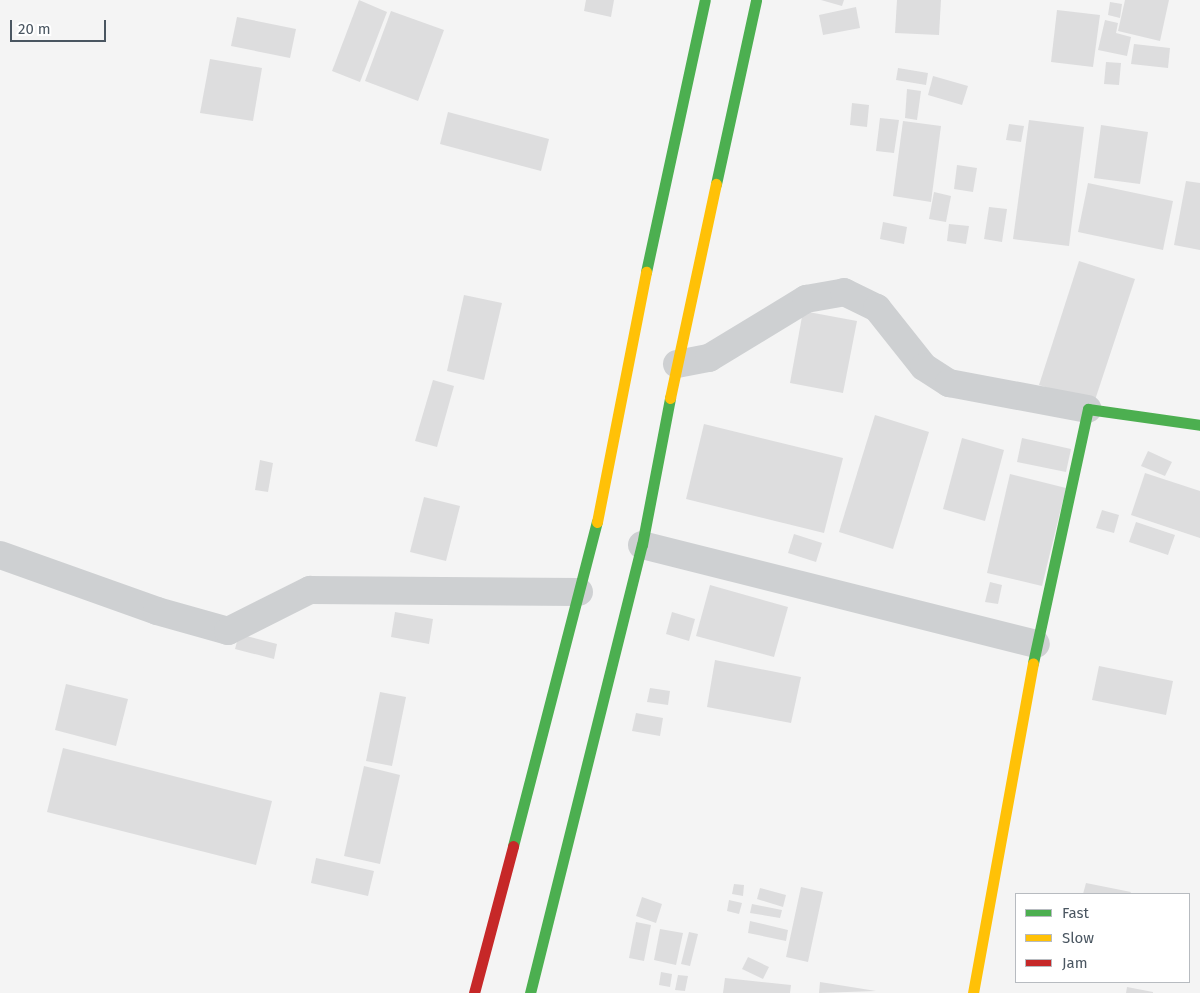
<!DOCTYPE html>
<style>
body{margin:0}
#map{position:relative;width:1200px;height:993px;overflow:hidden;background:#f4f4f4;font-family:"Fira Sans",sans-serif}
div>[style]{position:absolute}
.building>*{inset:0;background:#ddddde}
.street>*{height:28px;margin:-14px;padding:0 14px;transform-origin:14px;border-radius:14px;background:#ced0d2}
.fast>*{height:11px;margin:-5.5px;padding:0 5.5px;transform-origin:5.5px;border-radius:5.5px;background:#4caf50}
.slow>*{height:11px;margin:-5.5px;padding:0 5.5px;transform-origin:5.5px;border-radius:5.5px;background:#ffc107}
.jam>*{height:11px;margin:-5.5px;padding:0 5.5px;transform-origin:5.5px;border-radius:5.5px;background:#c62828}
span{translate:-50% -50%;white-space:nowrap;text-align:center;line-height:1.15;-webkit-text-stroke:4px #fff;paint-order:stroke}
.legend{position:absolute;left:1015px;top:893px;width:175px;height:90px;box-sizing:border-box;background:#fff;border:1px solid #b7bbc0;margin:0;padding:6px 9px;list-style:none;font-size:15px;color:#4a5661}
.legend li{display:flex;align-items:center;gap:10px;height:25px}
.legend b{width:25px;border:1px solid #b7bbc0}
.scale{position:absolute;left:10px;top:20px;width:96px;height:22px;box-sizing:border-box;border:2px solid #4a5661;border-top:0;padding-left:6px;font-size:15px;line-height:18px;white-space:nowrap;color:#4a5661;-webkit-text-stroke:4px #fff;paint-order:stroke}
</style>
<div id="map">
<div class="building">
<i style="clip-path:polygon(359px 0,387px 12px,360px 82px,332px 71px)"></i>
<i style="clip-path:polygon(586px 0,614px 0,611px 17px,584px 11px)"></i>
<i style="clip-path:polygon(821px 0,844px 0,842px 6px)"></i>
<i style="clip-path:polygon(897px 0,941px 0,939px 35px,895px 33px)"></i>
<i style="clip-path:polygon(1125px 0,1169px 0,1160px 41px,1118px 31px)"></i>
<i style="clip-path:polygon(1110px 2px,1122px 4px,1120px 18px,1108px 15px)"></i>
<i style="clip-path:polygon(856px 7px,860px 28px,823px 35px,819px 15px)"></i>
<i style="clip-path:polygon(1057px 10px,1100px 15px,1093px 67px,1051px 62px)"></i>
<i style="clip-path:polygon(391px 11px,444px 30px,418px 101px,365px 81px)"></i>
<i style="clip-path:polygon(237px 17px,296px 29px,290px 58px,231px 46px)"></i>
<i style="clip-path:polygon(1105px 20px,1118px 23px,1116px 33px,1131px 37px,1127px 56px,1098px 50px)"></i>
<i style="clip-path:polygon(1134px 44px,1170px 48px,1168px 68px,1131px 64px)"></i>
<i style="clip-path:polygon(210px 59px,262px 68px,253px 121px,200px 113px)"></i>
<i style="clip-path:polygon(1106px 62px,1121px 63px,1119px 85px,1104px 84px)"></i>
<i style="clip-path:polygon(898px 68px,928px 73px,926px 85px,896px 80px)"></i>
<i style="clip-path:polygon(933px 76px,968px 86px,962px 105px,928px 95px)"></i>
<i style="clip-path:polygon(907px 89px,921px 91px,917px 120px,905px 118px)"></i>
<i style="clip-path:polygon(852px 103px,869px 105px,867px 127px,850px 125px)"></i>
<i style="clip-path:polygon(448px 112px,549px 139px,541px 171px,440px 144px)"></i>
<i style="clip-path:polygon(880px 118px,899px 120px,894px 153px,876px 151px)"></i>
<i style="clip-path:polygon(1029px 120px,1084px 127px,1069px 246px,1013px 239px)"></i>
<i style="clip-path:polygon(903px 121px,941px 126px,931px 202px,893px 196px)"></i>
<i style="clip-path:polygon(1009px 124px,1024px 126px,1021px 142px,1006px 140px)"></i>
<i style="clip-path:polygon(1101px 125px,1148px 132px,1140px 184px,1094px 178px)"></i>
<i style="clip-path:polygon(957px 165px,977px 168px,973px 192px,954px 189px)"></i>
<i style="clip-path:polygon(1186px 181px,1200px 183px,1200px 250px,1174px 245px)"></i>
<i style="clip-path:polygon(1088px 183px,1173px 201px,1163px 250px,1078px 232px)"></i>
<i style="clip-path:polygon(934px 192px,951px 196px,946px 222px,929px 219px)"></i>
<i style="clip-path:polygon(989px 207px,1007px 209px,1002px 242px,984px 239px)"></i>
<i style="clip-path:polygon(883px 222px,907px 227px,904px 244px,880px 239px)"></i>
<i style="clip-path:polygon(949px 224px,969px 226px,966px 244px,947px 241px)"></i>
<i style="clip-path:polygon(1079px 261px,1135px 279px,1094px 403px,1039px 385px)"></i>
<i style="clip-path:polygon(464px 295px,502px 303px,484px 380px,447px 371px)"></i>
<i style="clip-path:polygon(803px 311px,857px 321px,843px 393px,790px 383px)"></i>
<i style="clip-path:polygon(433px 380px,454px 386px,437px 447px,415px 441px)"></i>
<i style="clip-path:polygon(875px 415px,929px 432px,893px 549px,839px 532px)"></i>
<i style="clip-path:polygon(704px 424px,843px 458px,824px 533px,686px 499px)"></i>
<i style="clip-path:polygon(962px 438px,1004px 450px,985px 521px,943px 509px)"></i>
<i style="clip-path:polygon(1022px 438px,1071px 449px,1066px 472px,1017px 462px)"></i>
<i style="clip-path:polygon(1148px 451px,1172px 462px,1165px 476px,1141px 466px)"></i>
<i style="clip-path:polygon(260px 460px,273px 463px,268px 492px,255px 490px)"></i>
<i style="clip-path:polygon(1145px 473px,1200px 491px,1200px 538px,1131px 515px)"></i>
<i style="clip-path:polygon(1010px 474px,1066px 488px,1042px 586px,987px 573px)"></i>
<i style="clip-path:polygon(424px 497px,460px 506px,446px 561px,410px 552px)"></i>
<i style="clip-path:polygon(1102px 510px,1119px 515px,1114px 533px,1096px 528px)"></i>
<i style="clip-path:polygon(1136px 522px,1175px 535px,1168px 555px,1129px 542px)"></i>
<i style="clip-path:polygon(794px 534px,822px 543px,816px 562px,788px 553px)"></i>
<i style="clip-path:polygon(990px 582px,1002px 585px,998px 604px,985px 602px)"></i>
<i style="clip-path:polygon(710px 585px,788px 607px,774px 657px,696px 636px)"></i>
<i style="clip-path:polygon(395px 612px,433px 619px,429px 644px,391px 637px)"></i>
<i style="clip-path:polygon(672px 612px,695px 619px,689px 641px,666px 634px)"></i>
<i style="clip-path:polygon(239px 634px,277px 644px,274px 659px,235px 649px)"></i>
<i style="clip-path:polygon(715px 660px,801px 677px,791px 723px,707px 707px)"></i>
<i style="clip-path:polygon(1099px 666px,1173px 681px,1166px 715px,1092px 700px)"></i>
<i style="clip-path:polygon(66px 684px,128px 699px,116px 746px,55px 730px)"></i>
<i style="clip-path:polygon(650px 688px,670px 691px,668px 705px,647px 702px)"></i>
<i style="clip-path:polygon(380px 692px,406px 697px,392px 766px,366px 761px)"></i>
<i style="clip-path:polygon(636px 713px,663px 718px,660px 736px,632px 731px)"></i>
<i style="clip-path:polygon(63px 748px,272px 801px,256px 865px,47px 812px)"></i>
<i style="clip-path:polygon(364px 766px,400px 775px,380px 864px,344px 856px)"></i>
<i style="clip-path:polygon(316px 858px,374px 871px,368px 896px,311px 883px)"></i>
<i style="clip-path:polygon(1086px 883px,1131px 892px,1130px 894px,1083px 894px)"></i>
<i style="clip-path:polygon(734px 884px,744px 885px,743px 896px,732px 894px)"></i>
<i style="clip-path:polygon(801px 887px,823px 892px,808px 962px,786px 957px)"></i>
<i style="clip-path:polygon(760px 888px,786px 895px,783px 907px,757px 899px)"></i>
<i style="clip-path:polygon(642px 897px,662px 904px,656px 923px,636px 916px)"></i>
<i style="clip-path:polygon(729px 900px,742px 903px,739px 914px,727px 911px)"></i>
<i style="clip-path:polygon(752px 904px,782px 910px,780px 918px,750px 913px)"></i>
<i style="clip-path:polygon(750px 921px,788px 930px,786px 941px,748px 933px)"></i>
<i style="clip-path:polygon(636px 922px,651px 925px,644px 961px,629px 958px)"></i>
<i style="clip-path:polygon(660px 929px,683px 933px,676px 965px,654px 960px)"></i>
<i style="clip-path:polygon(689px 932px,698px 934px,690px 966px,681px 964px)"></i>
<i style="clip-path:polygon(748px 957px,769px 967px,763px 979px,742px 969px)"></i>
<i style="clip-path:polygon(661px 972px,672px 974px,670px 987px,659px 985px)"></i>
<i style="clip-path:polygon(678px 975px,688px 976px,685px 991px,675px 990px)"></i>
<i style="clip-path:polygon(725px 978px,791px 985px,790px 993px,723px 993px)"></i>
<i style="clip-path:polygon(820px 982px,876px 991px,819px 993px)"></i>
<i style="clip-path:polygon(1127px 987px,1153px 992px,1153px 993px,1126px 993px)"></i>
</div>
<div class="street">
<i style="left:677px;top:364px;width:33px;rotate:-11deg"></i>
<i style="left:709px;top:358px;width:114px;rotate:-31.3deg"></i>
<i style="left:806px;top:299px;width:39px;rotate:-10deg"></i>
<i style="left:844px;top:292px;width:37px;rotate:26deg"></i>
<i style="left:877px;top:308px;width:75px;rotate:51.5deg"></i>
<i style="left:924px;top:367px;width:30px;rotate:33deg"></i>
<i style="left:949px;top:383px;width:141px;rotate:10.6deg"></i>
<i style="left:642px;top:545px;width:406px;rotate:14.1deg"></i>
<i style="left:0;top:555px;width:167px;rotate:19.6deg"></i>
<i style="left:157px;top:611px;width:74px;rotate:15.7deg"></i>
<i style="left:228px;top:631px;width:92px;rotate:-26.6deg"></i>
<i style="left:310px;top:590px;width:269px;rotate:0.4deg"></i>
</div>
<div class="fast">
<i style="left:716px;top:184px;width:188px;rotate:-77.7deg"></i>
<i style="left:646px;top:272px;width:278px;rotate:-77.8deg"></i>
<i style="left:1033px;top:663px;width:260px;rotate:-77.8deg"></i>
<i style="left:1088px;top:409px;width:113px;rotate:8.1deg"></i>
<i style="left:513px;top:846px;width:335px;rotate:-75.5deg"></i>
<i style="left:530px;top:993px;width:462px;rotate:-76deg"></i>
<i style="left:642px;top:545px;width:150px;rotate:-79.2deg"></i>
</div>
<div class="slow">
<i style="left:670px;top:398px;width:219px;rotate:-77.9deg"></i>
<i style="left:597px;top:522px;width:255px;rotate:-78.9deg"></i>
<i style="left:973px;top:993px;width:335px;rotate:-79.7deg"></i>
</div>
<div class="jam">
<i style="left:474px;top:993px;width:152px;rotate:-75.1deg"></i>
</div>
<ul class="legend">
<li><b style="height:6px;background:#4caf50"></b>Fast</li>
<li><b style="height:6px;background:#ffc107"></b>Slow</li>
<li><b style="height:6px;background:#c62828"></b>Jam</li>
</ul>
<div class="scale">20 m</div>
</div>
